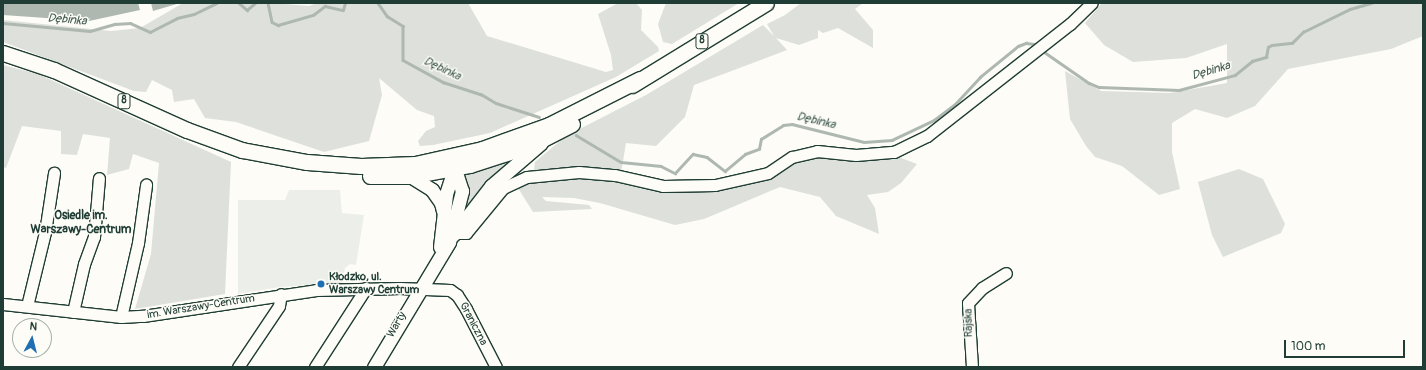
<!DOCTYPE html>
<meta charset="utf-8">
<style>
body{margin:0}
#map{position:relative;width:1426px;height:370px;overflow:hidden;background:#fdfcf7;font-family:Pangolin,sans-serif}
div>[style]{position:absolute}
.built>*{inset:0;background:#eceee9}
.green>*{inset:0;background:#dde0db}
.water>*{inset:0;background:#aeb8b1}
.stream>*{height:2.5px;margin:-1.25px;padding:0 1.25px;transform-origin:1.25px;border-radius:1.25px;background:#aeb8b1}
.roads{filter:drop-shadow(1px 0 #1f3d34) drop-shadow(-1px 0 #1f3d34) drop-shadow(0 1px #1f3d34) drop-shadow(0 -1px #1f3d34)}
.minor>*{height:11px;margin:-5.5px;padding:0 5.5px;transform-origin:5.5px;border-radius:5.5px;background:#fdfcf7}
.major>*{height:13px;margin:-6.5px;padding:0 6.5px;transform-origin:6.5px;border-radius:6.5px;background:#fdfcf7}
.highway>*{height:15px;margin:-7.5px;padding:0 7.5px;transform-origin:7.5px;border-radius:7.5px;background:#fdfcf7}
.dots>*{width:11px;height:11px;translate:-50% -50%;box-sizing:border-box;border:2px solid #fdfcf7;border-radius:50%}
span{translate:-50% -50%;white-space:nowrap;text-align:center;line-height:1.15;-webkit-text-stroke:3px #fdfcf7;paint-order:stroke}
.shield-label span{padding:1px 3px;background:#fdfcf7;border:1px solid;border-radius:3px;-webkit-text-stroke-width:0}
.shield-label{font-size:10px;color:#1f3d34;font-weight:700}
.poi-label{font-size:11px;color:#1f3d34;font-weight:700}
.left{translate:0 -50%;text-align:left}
.street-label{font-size:11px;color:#1f3d34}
.water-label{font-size:12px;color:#435c53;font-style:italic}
.neighbourhood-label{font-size:12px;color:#1f3d34;font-weight:700}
.frame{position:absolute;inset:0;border:4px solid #1f3d34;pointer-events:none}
.north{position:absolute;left:12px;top:318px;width:40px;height:40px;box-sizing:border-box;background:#fdfcf7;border:1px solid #a4b0a9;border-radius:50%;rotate:7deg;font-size:11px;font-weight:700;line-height:16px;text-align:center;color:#1f3d34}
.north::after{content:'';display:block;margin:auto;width:14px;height:18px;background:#1f6fb2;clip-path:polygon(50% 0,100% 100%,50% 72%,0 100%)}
.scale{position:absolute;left:1284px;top:340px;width:121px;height:18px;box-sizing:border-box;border:2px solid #1f3d34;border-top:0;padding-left:5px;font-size:12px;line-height:14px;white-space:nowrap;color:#1f3d34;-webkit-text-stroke:3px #fdfcf7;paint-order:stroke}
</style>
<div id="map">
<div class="built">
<i style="clip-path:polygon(289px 190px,340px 190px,342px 213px,364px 215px,356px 265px,350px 264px,345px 268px,342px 283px,280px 287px,238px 294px,238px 200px,285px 200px)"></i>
</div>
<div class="green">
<i style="clip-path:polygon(183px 3px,273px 3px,309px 6px,317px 3px,468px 3px,487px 36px,606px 72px,613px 70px,611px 55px,598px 14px,618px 3px,636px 3px,642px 10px,641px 30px,658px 47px,659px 51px,616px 77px,490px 133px,433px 145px,420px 146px,418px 141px,426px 131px,435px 127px,434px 116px,417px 110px,379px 78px,382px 95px,369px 141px,324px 152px,236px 122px,205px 118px,194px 99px,174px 102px,172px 90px,152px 80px,146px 92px,134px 91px,3px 42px,3px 20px,111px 31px,140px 28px)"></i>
<i style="clip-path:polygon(666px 3px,739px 3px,672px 44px,663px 42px,658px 24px)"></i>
<i style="clip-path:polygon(801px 3px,863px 3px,855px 9px,873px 30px,873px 48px,838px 28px,823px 33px,818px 30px,818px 38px,799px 45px,776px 38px,787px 50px,694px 85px,685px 117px,656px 146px,626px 143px,621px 173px,577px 168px,534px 170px,535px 162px,566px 136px,646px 95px,763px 25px,774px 36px,767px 24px,785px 15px)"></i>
<i style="clip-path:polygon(1102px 3px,1423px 3px,1423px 36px,1391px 49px,1288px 69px,1255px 106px,1227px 118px,1195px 109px,1172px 123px,1172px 152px,1180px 189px,1159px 195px,1122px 166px,1095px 157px,1086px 146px,1070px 119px,1065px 71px,1101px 91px,1170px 93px,1227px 83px,1227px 44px,1186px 58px,1133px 62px,1104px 45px,1085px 23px)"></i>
<i style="clip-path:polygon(3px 65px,38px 74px,231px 162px,225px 294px,135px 309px,151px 254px,159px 163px,133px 154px,129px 169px,107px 175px,110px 138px,83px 134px,77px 155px,61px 154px,61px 131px,22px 126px,6px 168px,3px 167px)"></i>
<i style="clip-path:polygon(530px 150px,455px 231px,461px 172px)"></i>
<i style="clip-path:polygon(896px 156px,917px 164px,901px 183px,888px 192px,867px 195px,875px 208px,879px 234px,836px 216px,820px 197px,780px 187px,704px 219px,675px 225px,600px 203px,574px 198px,542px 197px,546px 201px,589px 205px,592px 209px,533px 212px,518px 188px,545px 178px,578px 176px,615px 179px,685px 191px,795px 161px,818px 157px)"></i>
<i style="clip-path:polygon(1239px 169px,1263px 179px,1285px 224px,1281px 233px,1223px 257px,1212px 235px,1198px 182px)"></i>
</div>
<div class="water">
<i style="clip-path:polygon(3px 3px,138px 3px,140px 10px,89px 21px,3px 15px)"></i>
<i style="clip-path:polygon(151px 3px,180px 3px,153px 11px)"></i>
</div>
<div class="stream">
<i style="left:239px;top:3px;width:11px;rotate:41deg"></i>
<i style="left:247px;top:10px;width:11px;rotate:-41deg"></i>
<i style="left:268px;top:3px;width:19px;rotate:78deg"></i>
<i style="left:272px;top:22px;width:7px;rotate:27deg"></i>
<i style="left:278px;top:25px;width:36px;rotate:-16deg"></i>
<i style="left:313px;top:15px;width:15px;rotate:-37deg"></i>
<i style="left:325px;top:6px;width:18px;rotate:13deg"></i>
<i style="left:343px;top:10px;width:7px;rotate:-74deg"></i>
<i style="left:378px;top:3px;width:16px;rotate:55deg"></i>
<i style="left:387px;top:16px;width:19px;rotate:32deg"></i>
<i style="left:403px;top:26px;width:34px;rotate:90deg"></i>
<i style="left:403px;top:60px;width:46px;rotate:28.8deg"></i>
<i style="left:443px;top:82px;width:40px;rotate:18deg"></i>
<i style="left:481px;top:94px;width:17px;rotate:31deg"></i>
<i style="left:496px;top:103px;width:45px;rotate:18deg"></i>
<i style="left:3px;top:23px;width:87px;rotate:5.3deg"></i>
<i style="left:90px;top:31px;width:26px;rotate:-16deg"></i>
<i style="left:115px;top:24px;width:15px;rotate:-4deg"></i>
<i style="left:130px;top:23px;width:22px;rotate:24deg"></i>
<i style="left:150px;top:32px;width:30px;rotate:-27deg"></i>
<i style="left:177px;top:18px;width:17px;rotate:-13deg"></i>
<i style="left:194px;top:14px;width:25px;rotate:-26deg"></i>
<i style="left:1043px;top:51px;width:56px;rotate:34.8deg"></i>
<i style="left:1089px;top:83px;width:11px;rotate:22deg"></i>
<i style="left:1099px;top:87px;width:80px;rotate:2.1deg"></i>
<i style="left:1179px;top:90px;width:58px;rotate:-15deg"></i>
<i style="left:1235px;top:75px;width:22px;rotate:-39deg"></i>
<i style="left:1252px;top:61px;width:15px;rotate:-16deg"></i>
<i style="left:1266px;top:57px;width:10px;rotate:-79deg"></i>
<i style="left:1268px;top:47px;width:4px;rotate:-27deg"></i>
<i style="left:1272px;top:45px;width:20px;rotate:-6deg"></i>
<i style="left:1292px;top:43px;width:16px;rotate:-45deg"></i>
<i style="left:1303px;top:32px;width:52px;rotate:-26.1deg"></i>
<i style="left:1350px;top:9px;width:22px;rotate:-16deg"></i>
<i style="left:576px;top:135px;width:52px;rotate:31deg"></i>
<i style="left:621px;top:162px;width:40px;rotate:5.7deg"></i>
<i style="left:661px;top:166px;width:16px;rotate:27deg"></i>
<i style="left:675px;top:173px;width:26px;rotate:-47deg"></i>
<i style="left:693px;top:154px;width:14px;rotate:12deg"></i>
<i style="left:707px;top:157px;width:23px;rotate:38deg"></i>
<i style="left:725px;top:171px;width:26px;rotate:-40deg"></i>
<i style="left:745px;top:154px;width:15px;rotate:-20deg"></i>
<i style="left:759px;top:149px;width:10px;rotate:-79deg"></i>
<i style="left:761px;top:139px;width:26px;rotate:-32deg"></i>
<i style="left:783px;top:125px;width:9px;rotate:-6deg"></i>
<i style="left:792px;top:124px;width:74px;rotate:14deg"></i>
<i style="left:864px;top:142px;width:28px;rotate:-4deg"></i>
<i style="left:892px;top:140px;width:47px;rotate:-25.5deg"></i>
<i style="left:934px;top:120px;width:26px;rotate:-37deg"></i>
<i style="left:955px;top:104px;width:37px;rotate:-47deg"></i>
<i style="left:980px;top:77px;width:49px;rotate:-39.2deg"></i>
<i style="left:1018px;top:46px;width:9px;rotate:-21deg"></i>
<i style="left:1026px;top:43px;width:8px;rotate:7deg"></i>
</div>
<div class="roads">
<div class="minor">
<i style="left:456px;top:233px;width:10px"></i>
<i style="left:466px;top:233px;width:58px;rotate:-50.6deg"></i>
<i style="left:503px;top:188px;width:26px;rotate:-25deg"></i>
<i style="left:527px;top:177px;width:52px;rotate:-5.5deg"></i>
<i style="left:579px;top:172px;width:36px;rotate:5deg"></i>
<i style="left:615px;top:175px;width:49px;rotate:12.9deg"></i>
<i style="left:663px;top:186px;width:52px;rotate:-1.1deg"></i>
<i style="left:715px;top:185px;width:54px;rotate:-12.8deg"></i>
<i style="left:768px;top:173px;width:29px;rotate:-34deg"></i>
<i style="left:792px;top:157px;width:26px;rotate:-13deg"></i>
<i style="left:817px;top:151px;width:39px;rotate:6deg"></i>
<i style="left:856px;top:155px;width:38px;rotate:-5deg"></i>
<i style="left:894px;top:152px;width:37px;rotate:-26deg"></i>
<i style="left:927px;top:136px;width:182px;rotate:-38.1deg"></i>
<i style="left:1070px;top:24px;width:30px;rotate:-44deg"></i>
<i style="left:3px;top:304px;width:119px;rotate:6.3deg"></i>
<i style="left:121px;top:317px;width:22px;rotate:-3deg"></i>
<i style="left:143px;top:316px;width:175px;rotate:-8.5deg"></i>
<i style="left:316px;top:290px;width:84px;rotate:-1.4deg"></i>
<i style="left:400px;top:288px;width:50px;rotate:2.3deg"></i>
<i style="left:450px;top:290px;width:9px;rotate:36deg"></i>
<i style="left:457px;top:295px;width:17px;rotate:57deg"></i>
<i style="left:466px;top:309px;width:65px;rotate:62.7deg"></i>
<i style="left:27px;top:306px;width:76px;rotate:-76.3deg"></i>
<i style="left:45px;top:232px;width:60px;rotate:-81.3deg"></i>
<i style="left:73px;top:312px;width:49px;rotate:-77.1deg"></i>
<i style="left:84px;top:264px;width:29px;rotate:-70deg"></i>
<i style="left:94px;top:237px;width:59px;rotate:-85.2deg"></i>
<i style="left:121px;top:317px;width:76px;rotate:-77.1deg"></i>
<i style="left:138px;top:243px;width:59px;rotate:-82.1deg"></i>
<i style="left:238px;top:367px;width:73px;rotate:-56.1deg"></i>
<i style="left:279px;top:306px;width:12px;rotate:-81deg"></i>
<i style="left:315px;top:367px;width:94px;rotate:-57.2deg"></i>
<i style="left:972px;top:367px;width:64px;rotate:-93.6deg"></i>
<i style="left:968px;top:303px;width:21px;rotate:-47deg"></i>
<i style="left:982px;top:288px;width:28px;rotate:-32deg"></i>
</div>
<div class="major">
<i style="left:410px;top:176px;width:26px;rotate:32deg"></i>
<i style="left:432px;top:190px;width:16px;rotate:55deg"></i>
<i style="left:441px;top:203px;width:8px;rotate:76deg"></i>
<i style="left:453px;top:235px;width:62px;rotate:-52.2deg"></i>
<i style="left:491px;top:186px;width:66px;rotate:-40.7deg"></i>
<i style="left:440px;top:247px;width:53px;rotate:-83.5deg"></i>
<i style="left:446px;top:194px;width:26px;rotate:-72deg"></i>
<i style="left:374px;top:367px;width:146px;rotate:-59deg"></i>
<i style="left:449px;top:242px;width:53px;rotate:-75.7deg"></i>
<i style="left:462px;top:191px;width:33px;rotate:-108deg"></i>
</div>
<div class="highway">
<i style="left:3px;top:53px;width:54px;rotate:18.4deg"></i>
<i style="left:54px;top:70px;width:146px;rotate:24.3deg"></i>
<i style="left:187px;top:130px;width:59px;rotate:20deg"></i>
<i style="left:242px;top:150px;width:66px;rotate:10.5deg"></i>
<i style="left:307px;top:162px;width:54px;rotate:4.2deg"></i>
<i style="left:361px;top:166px;width:54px;rotate:-2.1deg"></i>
<i style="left:415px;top:164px;width:69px;rotate:-12.6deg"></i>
<i style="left:482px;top:149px;width:71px;rotate:-19.7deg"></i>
<i style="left:549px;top:125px;width:102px;rotate:-26.8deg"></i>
<i style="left:632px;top:85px;width:157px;rotate:-31.5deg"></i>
<i style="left:370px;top:176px;width:40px"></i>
<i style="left:410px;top:176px;width:61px;rotate:-10.4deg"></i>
<i style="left:470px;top:165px;width:64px;rotate:-18.2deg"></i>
<i style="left:531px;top:145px;width:46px;rotate:-27.1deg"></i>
</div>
</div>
<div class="dots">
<i style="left:321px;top:284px;background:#1f6fb2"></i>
</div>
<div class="shield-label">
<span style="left:702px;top:41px">8</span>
<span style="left:124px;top:101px">8</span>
</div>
<div class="poi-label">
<span class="left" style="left:329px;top:284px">Kłodzko, ul.<br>Warszawy Centrum</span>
</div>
<div class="street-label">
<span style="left:201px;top:307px;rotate:-9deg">im. Warszawy-Centrum</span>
<span style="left:969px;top:323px;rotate:-91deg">Rajska</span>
<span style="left:473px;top:324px;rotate:62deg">Graniczna</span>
<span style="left:397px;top:325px;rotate:-60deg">Warty</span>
</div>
<div class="water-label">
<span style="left:67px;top:20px;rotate:5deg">Dębinka</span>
<span style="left:442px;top:69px;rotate:25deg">Dębinka</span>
<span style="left:1211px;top:71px;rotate:-16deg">Dębinka</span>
<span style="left:816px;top:121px;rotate:13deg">Dębinka</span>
</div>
<div class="neighbourhood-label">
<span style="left:81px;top:223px">Osiedle im.<br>Warszawy-Centrum</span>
</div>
<div class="frame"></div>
<div class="north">N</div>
<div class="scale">100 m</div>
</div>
